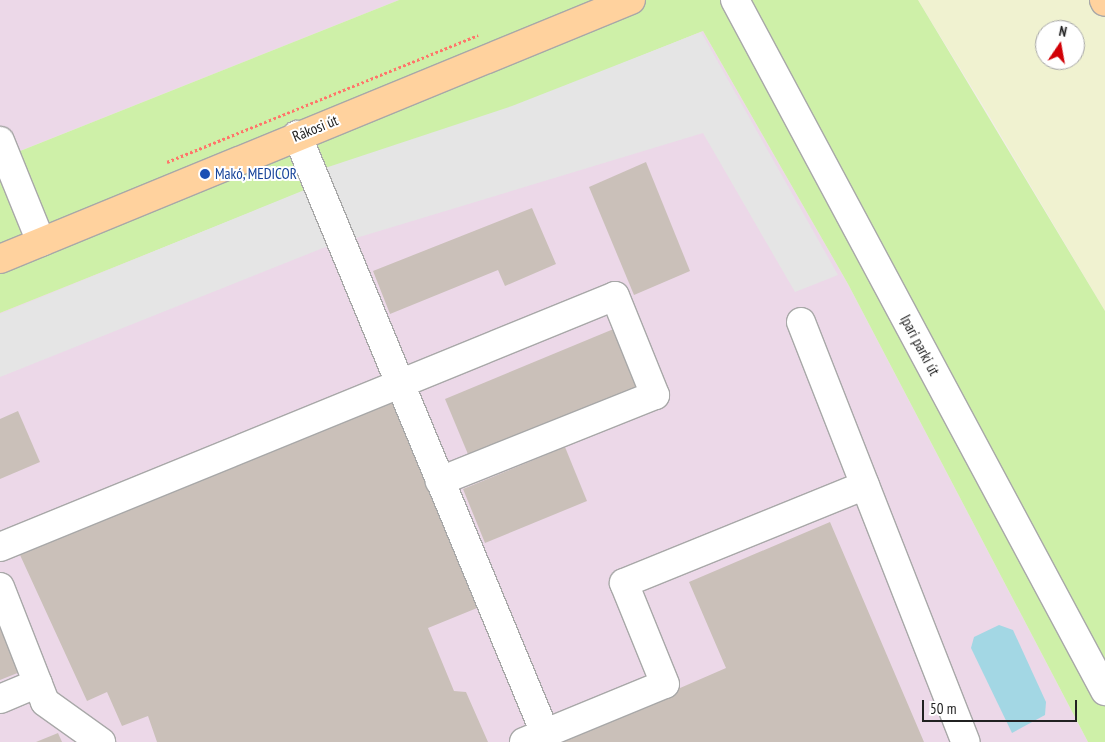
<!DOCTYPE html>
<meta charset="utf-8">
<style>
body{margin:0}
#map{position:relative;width:1105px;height:742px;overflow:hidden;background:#f2eee6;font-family:"PT Sans Narrow",sans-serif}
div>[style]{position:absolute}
.industrial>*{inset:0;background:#ecd8e8}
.farmland>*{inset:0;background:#f0f2d0}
.grass>*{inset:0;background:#cef0a8}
.parking>*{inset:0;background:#e5e5e5}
.water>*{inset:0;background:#a3d7e4}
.building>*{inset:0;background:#cac0b9}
.path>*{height:3px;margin-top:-1.5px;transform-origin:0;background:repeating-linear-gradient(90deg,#ff756a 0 2.5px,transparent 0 5px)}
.roads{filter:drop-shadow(1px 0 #a8a8a8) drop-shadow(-1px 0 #a8a8a8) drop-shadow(0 1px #a8a8a8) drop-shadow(0 -1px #a8a8a8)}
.minor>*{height:28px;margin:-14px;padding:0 14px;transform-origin:14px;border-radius:14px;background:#fff}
.major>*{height:28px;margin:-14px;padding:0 14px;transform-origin:14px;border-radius:14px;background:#ffd29e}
.dots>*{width:14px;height:14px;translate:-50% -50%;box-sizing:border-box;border:2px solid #fff;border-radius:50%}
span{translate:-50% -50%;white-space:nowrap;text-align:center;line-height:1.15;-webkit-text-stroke:4px #fff;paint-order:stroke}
.street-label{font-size:15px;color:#212121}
.transit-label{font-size:15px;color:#164399}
.left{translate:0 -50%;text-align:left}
.north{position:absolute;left:1035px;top:20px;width:50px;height:50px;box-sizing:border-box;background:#fff;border:1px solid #a6a6a6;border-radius:50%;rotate:12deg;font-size:14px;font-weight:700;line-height:20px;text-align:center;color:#212121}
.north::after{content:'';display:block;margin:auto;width:18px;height:22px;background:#d10006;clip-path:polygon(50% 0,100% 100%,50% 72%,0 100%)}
.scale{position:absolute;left:922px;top:700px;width:155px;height:22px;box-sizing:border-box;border:2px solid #212121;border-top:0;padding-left:6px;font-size:15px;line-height:18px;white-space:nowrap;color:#212121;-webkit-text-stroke:4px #fff;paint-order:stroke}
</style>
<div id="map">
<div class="industrial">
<i style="clip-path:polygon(0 0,399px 0,0 159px)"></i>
<i style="clip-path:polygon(703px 31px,848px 284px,1088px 742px,0 742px,0 313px)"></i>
</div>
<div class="farmland">
<i style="clip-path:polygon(evenodd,918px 0,1105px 0,1105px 311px,987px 112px,918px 0,1045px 30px,1075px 30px,1075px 60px,1045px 60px,1045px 30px)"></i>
</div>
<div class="grass">
<i style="clip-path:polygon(399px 0,918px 0,1105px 311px,1105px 742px,1088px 742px,848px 284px,703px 31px,0 313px,0 159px)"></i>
</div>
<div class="parking">
<i style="clip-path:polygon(701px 32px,838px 275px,795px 292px,703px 133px,323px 248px,0 377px,0 314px,302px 191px,319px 182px,316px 171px,512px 106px)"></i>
</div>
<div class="water">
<i style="clip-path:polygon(999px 625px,1013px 630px,1046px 702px,1045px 715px,1012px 733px,971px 648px,974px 637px)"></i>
</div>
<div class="building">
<i style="clip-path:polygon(646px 162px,690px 271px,634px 295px,589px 187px)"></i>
<i style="clip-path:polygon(532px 208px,556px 264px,505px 286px,498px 270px,390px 314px,373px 271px)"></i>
<i style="clip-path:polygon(616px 328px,641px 387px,470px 459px,445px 399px)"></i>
<i style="clip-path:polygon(395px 396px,482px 606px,428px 628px,454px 691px,466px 692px,488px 742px,157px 742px,148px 716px,122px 726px,107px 692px,87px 701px,20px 555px)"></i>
<i style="clip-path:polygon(18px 411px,40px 462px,0 479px,0 419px)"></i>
<i style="clip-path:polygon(565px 447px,587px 501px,485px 543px,463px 489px)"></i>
<i style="clip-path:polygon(830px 522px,924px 742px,556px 742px,726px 668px,689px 582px)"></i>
<i style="clip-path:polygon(0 623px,20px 672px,0 680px)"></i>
<i style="clip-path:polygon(58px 733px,62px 742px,36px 742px)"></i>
</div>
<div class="path">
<i style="left:167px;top:162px;width:336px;rotate:-22.2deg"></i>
</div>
<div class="roads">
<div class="minor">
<i style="left:735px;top:0;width:784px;rotate:61.83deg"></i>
<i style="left:297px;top:135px;width:647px;rotate:67.48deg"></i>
<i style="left:0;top:141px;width:109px;rotate:67.9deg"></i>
<i style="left:801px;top:322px;width:451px;rotate:68.6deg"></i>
<i style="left:0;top:547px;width:664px;rotate:-22.2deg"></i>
<i style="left:615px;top:296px;width:107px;rotate:68deg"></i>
<i style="left:655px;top:395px;width:232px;rotate:158.2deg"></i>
<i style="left:0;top:587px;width:123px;rotate:68.6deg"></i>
<i style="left:45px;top:702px;width:69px;rotate:35.5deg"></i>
<i style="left:0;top:699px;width:41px;rotate:-22.8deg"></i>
<i style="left:524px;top:742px;width:152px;rotate:-22.4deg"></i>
<i style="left:665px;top:684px;width:109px;rotate:-112.1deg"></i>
<i style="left:624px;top:583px;width:260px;rotate:-22.1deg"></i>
</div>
<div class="major">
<i style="left:1104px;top:0;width:2px;rotate:63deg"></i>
<i style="left:0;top:259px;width:682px;rotate:-22.32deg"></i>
</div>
</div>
<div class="dots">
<i style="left:205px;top:174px;background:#1a4fb4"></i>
</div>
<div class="street-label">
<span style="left:315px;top:128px;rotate:-22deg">Rákosi út</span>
<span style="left:920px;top:345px;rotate:62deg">Ipari parki út</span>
</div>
<div class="transit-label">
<span class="left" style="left:215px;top:174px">Makó, MEDICOR</span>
</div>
<div class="north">N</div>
<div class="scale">50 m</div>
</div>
